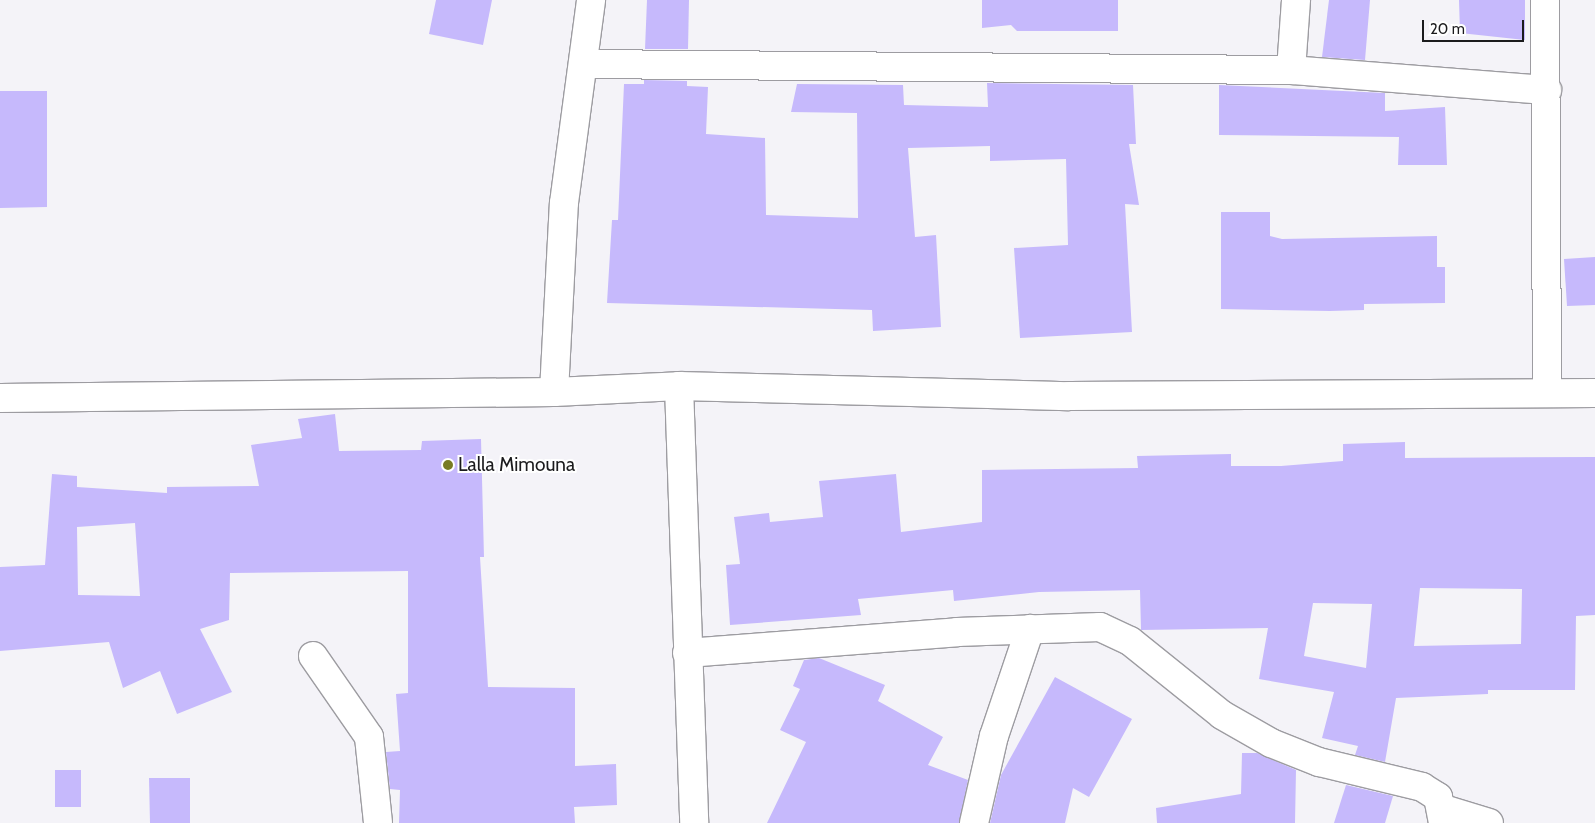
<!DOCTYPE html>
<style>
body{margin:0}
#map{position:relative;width:1595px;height:823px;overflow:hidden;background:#f4f3f8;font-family:Cabin,sans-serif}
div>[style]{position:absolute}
.building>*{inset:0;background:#c6b9fc}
.roads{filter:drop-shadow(1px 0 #9d9ca1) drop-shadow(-1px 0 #9d9ca1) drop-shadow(0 1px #9d9ca1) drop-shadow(0 -1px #9d9ca1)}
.minor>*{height:28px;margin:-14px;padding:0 14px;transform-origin:14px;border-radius:14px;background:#fff}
.dots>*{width:14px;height:14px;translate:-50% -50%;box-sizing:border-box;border:2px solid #fff;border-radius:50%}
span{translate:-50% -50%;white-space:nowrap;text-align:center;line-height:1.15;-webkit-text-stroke:4px #fff;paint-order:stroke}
.poi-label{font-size:19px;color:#1b1b1d}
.left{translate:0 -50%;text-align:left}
.scale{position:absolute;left:1422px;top:20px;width:102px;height:22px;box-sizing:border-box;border:2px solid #1b1b1d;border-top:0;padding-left:6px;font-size:15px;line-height:18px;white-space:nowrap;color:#1b1b1d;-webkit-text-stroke:4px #fff;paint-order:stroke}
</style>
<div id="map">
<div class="building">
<i style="clip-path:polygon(436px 0,492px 0,483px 45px,429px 34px)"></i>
<i style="clip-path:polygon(647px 0,689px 0,688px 49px,645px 49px)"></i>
<i style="clip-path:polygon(982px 0,1118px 0,1118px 31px,1017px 31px,1011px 25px,982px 28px)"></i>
<i style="clip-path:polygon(1329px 0,1370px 0,1365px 60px,1322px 57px)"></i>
<i style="clip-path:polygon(1459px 0,1525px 0,1525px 40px,1460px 33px)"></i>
<i style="clip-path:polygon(644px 80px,687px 81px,687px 86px,708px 87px,706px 134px,765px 138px,766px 215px,858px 218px,857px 113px,791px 112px,797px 84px,903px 85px,904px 105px,988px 107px,987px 83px,1133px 85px,1136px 144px,1129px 144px,1139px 205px,1125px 204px,1132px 332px,1020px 338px,1014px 248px,1068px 245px,1066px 159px,990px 161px,990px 146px,908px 148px,915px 237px,936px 235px,941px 327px,873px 331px,872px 310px,607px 303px,612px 220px,618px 220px,624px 84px,644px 84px)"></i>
<i style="clip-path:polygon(1219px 85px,1385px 93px,1385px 111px,1445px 107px,1447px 165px,1398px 165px,1399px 137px,1219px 135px)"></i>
<i style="clip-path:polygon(0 91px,47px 91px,47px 207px,0 208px)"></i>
<i style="clip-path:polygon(1221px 212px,1270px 212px,1270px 236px,1282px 239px,1437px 236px,1437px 267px,1445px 267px,1445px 303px,1364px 304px,1364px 310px,1330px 311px,1221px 309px)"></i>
<i style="clip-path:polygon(1595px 257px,1595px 305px,1567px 306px,1564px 259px)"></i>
<i style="clip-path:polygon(evenodd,335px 414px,339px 451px,421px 450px,422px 441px,481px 439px,484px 557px,480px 557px,488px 687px,575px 688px,575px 766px,616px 764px,617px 805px,574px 807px,575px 823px,399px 823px,400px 790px,390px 789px,386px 752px,400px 751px,396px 694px,408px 693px,408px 571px,230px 573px,229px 620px,200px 629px,232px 692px,177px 714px,160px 671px,123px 688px,109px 642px,0 651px,0 567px,45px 565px,52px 474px,77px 476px,77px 487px,167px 493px,167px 487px,259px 486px,251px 445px,302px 438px,298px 419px,335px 414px,135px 523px,140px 596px,78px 595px,77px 527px,135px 523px)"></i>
<i style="clip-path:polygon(evenodd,1405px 442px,1405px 458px,1595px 457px,1595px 615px,1576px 616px,1575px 690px,1488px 690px,1488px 694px,1396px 698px,1385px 762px,1355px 755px,1358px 746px,1322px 738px,1334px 692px,1259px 679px,1268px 628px,1141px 630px,1140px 590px,1039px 592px,954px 601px,953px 590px,858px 599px,861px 615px,730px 625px,726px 565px,740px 564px,734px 517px,769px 513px,770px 522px,823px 517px,819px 481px,896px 474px,901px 532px,982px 522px,982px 470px,1138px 468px,1137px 456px,1231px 454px,1231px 466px,1281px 466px,1343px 461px,1343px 444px,1405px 442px,1420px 588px,1522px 589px,1521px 644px,1414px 646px,1420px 588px,1405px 442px,1313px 603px,1372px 604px,1366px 668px,1304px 656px,1313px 603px)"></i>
<i style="clip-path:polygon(819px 658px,885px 685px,878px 701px,943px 737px,928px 765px,968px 780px,959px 823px,767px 823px,806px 742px,780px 730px,800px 689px,793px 686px,804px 660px)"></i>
<i style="clip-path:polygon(1055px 677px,1132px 719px,1089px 797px,1073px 788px,1065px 823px,990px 823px,1001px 775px)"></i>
<i style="clip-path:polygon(1242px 753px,1257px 753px,1296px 770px,1295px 823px,1157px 823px,1156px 808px,1241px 794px)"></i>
<i style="clip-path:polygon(55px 770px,81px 770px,81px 807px,55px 807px)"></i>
<i style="clip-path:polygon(149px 778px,190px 778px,190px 823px,150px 823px)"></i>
<i style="clip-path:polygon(1346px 785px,1393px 796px,1385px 823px,1334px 823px)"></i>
</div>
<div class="roads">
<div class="minor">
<i style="left:1545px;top:0;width:393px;rotate:89.7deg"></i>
<i style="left:583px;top:64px;width:708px;rotate:0.49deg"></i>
<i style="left:1291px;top:70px;width:257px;rotate:4.5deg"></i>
<i style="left:1291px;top:70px;width:70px;rotate:-85.9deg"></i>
<i style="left:679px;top:386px;width:437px;rotate:88deg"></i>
<i style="left:554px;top:392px;width:189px;rotate:-87deg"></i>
<i style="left:564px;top:203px;width:205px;rotate:-82.4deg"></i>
<i style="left:0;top:398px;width:554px;rotate:-0.62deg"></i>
<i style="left:554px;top:392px;width:125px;rotate:-2.7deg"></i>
<i style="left:679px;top:386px;width:390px;rotate:1.5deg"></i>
<i style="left:1069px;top:396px;width:526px;rotate:-0.33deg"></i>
<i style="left:687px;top:653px;width:271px;rotate:-4.4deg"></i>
<i style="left:957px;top:632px;width:143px;rotate:-2deg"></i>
<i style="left:1100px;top:627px;width:33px;rotate:25deg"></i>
<i style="left:1130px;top:641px;width:118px;rotate:38.8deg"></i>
<i style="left:1222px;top:715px;width:56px;rotate:29.7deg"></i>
<i style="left:1271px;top:743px;width:52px;rotate:21.6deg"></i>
<i style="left:1319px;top:762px;width:106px;rotate:13.6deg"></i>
<i style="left:1422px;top:787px;width:19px;rotate:32deg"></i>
<i style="left:1438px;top:797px;width:26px;rotate:79deg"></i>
<i style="left:313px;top:656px;width:98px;rotate:55.3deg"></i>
<i style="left:369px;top:737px;width:86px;rotate:84deg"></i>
<i style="left:1443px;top:809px;width:48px;rotate:16.9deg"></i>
<i style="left:974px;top:823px;width:89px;rotate:-77.1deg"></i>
<i style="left:994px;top:736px;width:113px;rotate:-71.4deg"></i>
</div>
</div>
<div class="dots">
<i style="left:448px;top:465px;background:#787b24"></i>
</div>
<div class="poi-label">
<span class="left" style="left:458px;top:465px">Lalla Mimouna</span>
</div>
<div class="scale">20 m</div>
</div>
